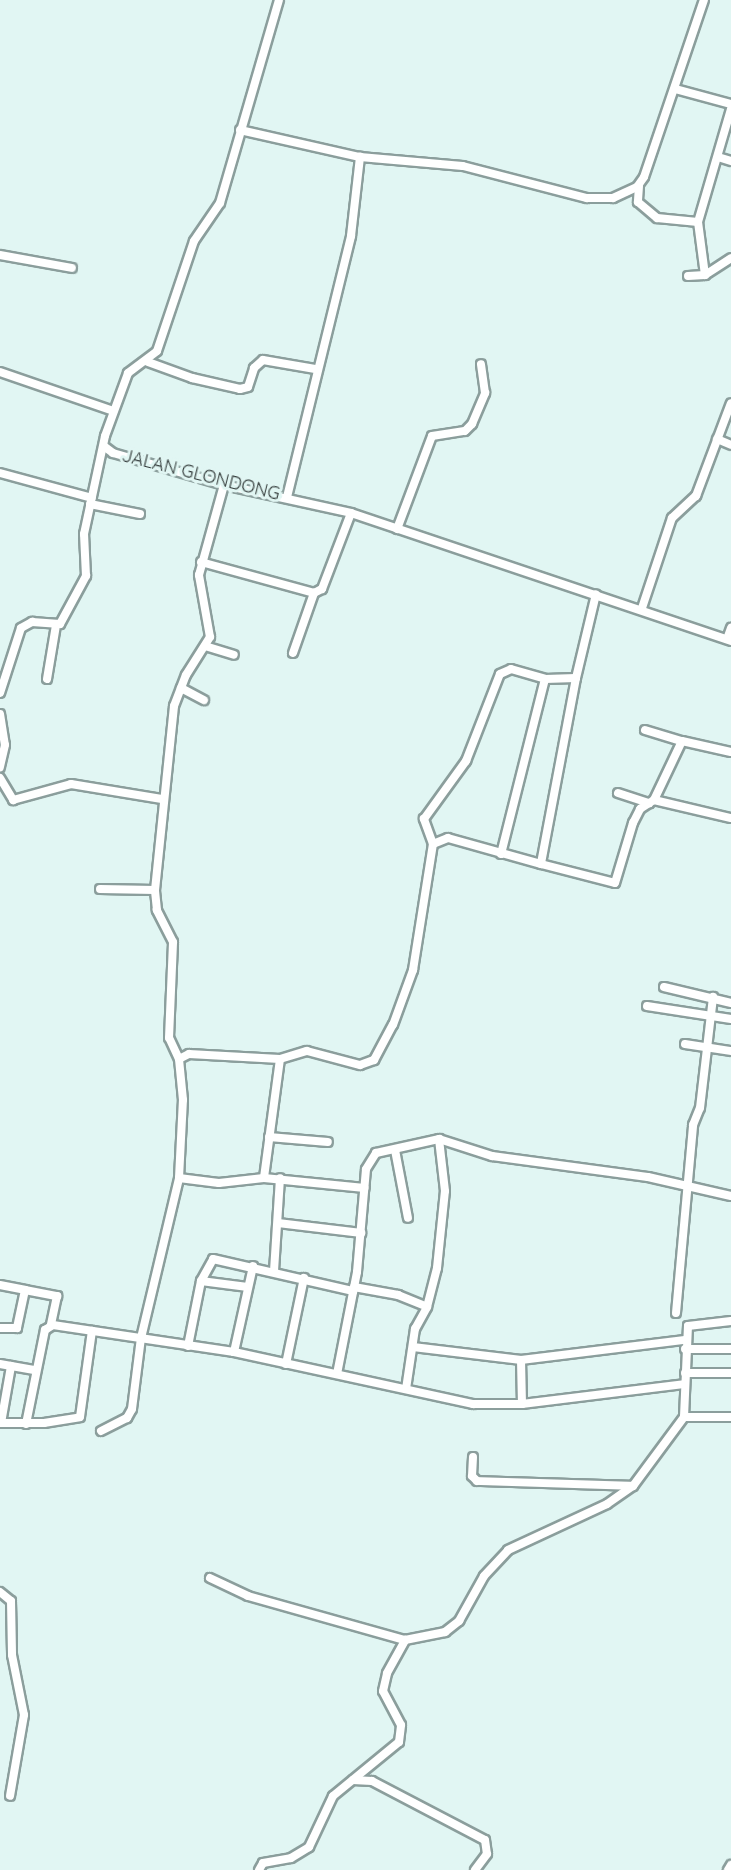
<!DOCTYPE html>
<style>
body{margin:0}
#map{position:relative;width:731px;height:1870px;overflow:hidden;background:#e1f6f3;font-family:Quicksand,sans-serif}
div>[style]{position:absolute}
.roads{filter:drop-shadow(2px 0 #8b9e9c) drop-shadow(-2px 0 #8b9e9c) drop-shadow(0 2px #8b9e9c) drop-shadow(0 -2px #8b9e9c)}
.minor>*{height:8px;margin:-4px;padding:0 4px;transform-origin:4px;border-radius:4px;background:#fff}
span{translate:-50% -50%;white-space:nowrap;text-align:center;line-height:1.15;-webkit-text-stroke:6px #e1f6f3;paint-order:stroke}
.street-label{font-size:18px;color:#313938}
</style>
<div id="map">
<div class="roads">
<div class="minor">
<i style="left:675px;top:89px;width:58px;rotate:15deg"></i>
<i style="left:240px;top:130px;width:123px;rotate:12.7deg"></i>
<i style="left:360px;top:157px;width:103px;rotate:5deg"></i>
<i style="left:463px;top:166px;width:128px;rotate:14.5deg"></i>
<i style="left:587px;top:198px;width:26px"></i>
<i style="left:613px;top:198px;width:26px;rotate:-25deg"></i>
<i style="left:637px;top:187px;width:12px;rotate:-55deg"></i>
<i style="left:644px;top:177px;width:187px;rotate:-71.3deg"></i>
<i style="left:718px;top:157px;width:14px;rotate:17deg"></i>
<i style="left:639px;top:186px;width:16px;rotate:94deg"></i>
<i style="left:638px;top:202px;width:25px;rotate:40deg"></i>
<i style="left:657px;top:218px;width:41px;rotate:5.6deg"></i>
<i style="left:0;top:255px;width:73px;rotate:10.2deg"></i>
<i style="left:705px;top:275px;width:53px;rotate:-97.5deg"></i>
<i style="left:698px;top:222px;width:118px;rotate:-73.7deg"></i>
<i style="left:688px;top:276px;width:17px;rotate:-3deg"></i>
<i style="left:705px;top:275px;width:31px;rotate:-33deg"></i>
<i style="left:148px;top:362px;width:47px;rotate:20deg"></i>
<i style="left:192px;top:378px;width:49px;rotate:12.9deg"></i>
<i style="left:240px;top:389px;width:8px;rotate:-14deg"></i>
<i style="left:248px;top:387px;width:20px;rotate:-72deg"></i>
<i style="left:254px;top:368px;width:12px;rotate:-42deg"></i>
<i style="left:263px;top:360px;width:53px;rotate:9.8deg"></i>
<i style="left:0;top:372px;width:120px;rotate:19deg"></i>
<i style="left:717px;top:439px;width:15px;rotate:23deg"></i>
<i style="left:105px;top:447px;width:10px;rotate:37deg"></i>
<i style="left:113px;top:453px;width:116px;rotate:16.1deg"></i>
<i style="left:224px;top:485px;width:130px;rotate:12.4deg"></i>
<i style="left:351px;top:513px;width:401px;rotate:18.6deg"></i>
<i style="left:0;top:473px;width:95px;rotate:15.2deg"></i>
<i style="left:287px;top:497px;width:269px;rotate:-76.2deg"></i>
<i style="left:351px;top:236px;width:80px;rotate:-83.5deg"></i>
<i style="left:90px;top:504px;width:51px;rotate:11.3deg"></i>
<i style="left:397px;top:529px;width:99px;rotate:-69.4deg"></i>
<i style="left:432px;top:436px;width:33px;rotate:-9deg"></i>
<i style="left:465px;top:431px;width:10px;rotate:-45deg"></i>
<i style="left:472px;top:424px;width:34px;rotate:-67deg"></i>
<i style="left:485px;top:393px;width:29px;rotate:-98deg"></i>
<i style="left:201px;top:562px;width:117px;rotate:15.3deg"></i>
<i style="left:314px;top:593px;width:9px;rotate:-27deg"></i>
<i style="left:322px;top:589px;width:81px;rotate:-69.1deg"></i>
<i style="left:642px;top:608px;width:95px;rotate:-71.6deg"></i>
<i style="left:672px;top:518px;width:33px;rotate:-43deg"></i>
<i style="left:696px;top:496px;width:99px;rotate:-69.4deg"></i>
<i style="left:727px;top:639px;width:12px;rotate:-70deg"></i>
<i style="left:205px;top:646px;width:30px;rotate:17deg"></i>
<i style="left:293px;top:653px;width:64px;rotate:-70.7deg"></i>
<i style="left:576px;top:678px;width:189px;rotate:100.7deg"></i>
<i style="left:541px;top:864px;width:76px;rotate:14.4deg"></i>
<i style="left:615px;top:883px;width:63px;rotate:-73.3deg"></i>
<i style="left:633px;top:823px;width:16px;rotate:-63deg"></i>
<i style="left:640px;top:809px;width:17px;rotate:-33deg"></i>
<i style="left:654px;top:800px;width:65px;rotate:-64.6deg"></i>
<i style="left:682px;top:741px;width:50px;rotate:12.7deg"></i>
<i style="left:47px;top:679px;width:55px;rotate:-80.5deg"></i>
<i style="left:181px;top:688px;width:26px;rotate:28deg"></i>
<i style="left:0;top:693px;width:68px;rotate:-72.1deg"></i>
<i style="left:21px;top:628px;width:13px;rotate:-29deg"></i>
<i style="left:32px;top:622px;width:28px;rotate:4deg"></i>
<i style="left:60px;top:624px;width:55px;rotate:-61.6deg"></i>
<i style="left:86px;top:576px;width:42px;rotate:-92.7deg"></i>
<i style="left:84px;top:534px;width:100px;rotate:-77.9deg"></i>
<i style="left:105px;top:436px;width:67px;rotate:-69.9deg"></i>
<i style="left:128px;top:373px;width:36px;rotate:-37deg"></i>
<i style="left:157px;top:351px;width:116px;rotate:-71.4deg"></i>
<i style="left:194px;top:241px;width:46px;rotate:-55.6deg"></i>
<i style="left:220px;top:203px;width:211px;rotate:-73.8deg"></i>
<i style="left:0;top:714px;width:31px;rotate:81deg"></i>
<i style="left:5px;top:745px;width:23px;rotate:103deg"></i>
<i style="left:645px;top:730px;width:39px;rotate:17deg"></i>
<i style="left:0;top:778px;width:26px;rotate:59deg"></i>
<i style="left:13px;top:800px;width:60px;rotate:-15.4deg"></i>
<i style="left:71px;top:784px;width:92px;rotate:9.4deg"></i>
<i style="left:618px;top:793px;width:33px;rotate:18deg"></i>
<i style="left:654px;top:800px;width:79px;rotate:13.2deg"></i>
<i style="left:433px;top:844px;width:16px;rotate:-22deg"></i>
<i style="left:448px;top:838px;width:97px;rotate:15.6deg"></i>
<i style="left:501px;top:854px;width:180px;rotate:-75.9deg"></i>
<i style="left:100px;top:889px;width:55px;rotate:1deg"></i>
<i style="left:664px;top:987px;width:69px;rotate:13.4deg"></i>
<i style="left:647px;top:1006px;width:85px;rotate:8.8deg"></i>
<i style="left:685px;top:1044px;width:47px;rotate:8.7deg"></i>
<i style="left:179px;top:1059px;width:11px;rotate:-27deg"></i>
<i style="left:189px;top:1054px;width:91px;rotate:3.1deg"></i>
<i style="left:280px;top:1059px;width:28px;rotate:-17deg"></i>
<i style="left:307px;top:1051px;width:55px;rotate:14.8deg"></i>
<i style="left:360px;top:1065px;width:15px;rotate:-20deg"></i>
<i style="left:374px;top:1060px;width:40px;rotate:-62deg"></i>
<i style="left:393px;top:1025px;width:59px;rotate:-70deg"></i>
<i style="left:413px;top:970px;width:128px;rotate:-81deg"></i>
<i style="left:433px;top:844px;width:27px;rotate:-110deg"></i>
<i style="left:424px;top:819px;width:72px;rotate:-54.1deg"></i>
<i style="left:466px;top:761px;width:93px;rotate:-68.7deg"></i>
<i style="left:500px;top:674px;width:12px;rotate:-24deg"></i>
<i style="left:511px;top:669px;width:35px;rotate:16deg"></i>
<i style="left:545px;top:679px;width:31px;rotate:-2deg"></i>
<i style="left:576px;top:678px;width:86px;rotate:-76.6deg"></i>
<i style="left:280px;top:1059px;width:120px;rotate:97.7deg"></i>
<i style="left:264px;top:1178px;width:101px;rotate:5.7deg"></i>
<i style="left:269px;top:1137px;width:59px;rotate:4.8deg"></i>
<i style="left:395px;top:1150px;width:69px;rotate:79.2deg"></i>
<i style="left:179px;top:1178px;width:40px;rotate:7.1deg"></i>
<i style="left:219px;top:1183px;width:45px;rotate:-6.3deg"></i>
<i style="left:278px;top:1223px;width:84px;rotate:6.9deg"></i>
<i style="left:274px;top:1271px;width:93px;rotate:-86.3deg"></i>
<i style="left:201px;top:1281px;width:47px;rotate:7.3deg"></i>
<i style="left:0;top:1285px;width:25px;rotate:11deg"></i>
<i style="left:25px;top:1290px;width:39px;rotate:102deg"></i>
<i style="left:17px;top:1328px;width:17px;rotate:180deg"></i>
<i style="left:354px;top:1287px;width:45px;rotate:10.3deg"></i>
<i style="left:398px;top:1295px;width:31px;rotate:22deg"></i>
<i style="left:25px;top:1290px;width:33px;rotate:11deg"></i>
<i style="left:57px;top:1296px;width:30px;rotate:102deg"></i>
<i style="left:676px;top:1313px;width:189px;rotate:-84.8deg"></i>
<i style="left:693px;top:1125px;width:18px;rotate:-68deg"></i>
<i style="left:700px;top:1108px;width:112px;rotate:-83.3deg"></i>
<i style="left:188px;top:1346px;width:66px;rotate:-78.7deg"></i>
<i style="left:201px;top:1281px;width:25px;rotate:-61deg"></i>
<i style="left:213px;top:1259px;width:144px;rotate:12.9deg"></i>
<i style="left:413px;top:1347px;width:109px;rotate:6.9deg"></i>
<i style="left:521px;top:1360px;width:165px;rotate:-7deg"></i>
<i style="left:685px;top:1349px;width:46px"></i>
<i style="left:234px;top:1352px;width:88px;rotate:-77.5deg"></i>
<i style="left:521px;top:1360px;width:44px;rotate:88.7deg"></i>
<i style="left:0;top:1364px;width:36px;rotate:10deg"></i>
<i style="left:286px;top:1364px;width:88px;rotate:-78.2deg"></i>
<i style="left:685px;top:1373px;width:46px"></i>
<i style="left:337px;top:1374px;width:104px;rotate:-78.9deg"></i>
<i style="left:357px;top:1272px;width:103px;rotate:-85deg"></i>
<i style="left:366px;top:1169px;width:19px;rotate:-58deg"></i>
<i style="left:376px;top:1153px;width:65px;rotate:-12.5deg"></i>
<i style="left:439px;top:1139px;width:56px;rotate:17.8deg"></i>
<i style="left:492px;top:1156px;width:157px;rotate:7.7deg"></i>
<i style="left:648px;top:1177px;width:85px;rotate:12.9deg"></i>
<i style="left:406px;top:1389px;width:61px;rotate:-81.5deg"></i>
<i style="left:415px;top:1329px;width:25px;rotate:-61deg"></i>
<i style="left:427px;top:1307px;width:40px;rotate:-75.6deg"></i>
<i style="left:437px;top:1268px;width:77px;rotate:-84.1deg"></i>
<i style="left:445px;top:1191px;width:52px;rotate:-96.6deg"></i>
<i style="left:684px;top:1417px;width:47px"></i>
<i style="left:0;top:1423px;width:44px"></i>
<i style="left:44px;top:1423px;width:36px;rotate:-9deg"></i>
<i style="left:80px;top:1417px;width:87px;rotate:-82.1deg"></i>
<i style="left:1px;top:1423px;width:58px;rotate:-80deg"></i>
<i style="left:26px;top:1424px;width:96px;rotate:-78.6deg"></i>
<i style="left:45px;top:1330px;width:9px;rotate:-32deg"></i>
<i style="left:53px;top:1325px;width:183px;rotate:8.5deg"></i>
<i style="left:234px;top:1352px;width:245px;rotate:12.3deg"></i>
<i style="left:473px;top:1404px;width:49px"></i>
<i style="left:522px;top:1404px;width:163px;rotate:-7deg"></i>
<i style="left:101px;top:1431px;width:29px;rotate:-27deg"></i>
<i style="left:127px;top:1418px;width:10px;rotate:-61deg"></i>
<i style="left:132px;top:1409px;width:72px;rotate:-82.8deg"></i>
<i style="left:141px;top:1338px;width:164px;rotate:-76.6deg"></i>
<i style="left:179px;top:1178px;width:78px;rotate:-87.1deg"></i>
<i style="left:183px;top:1100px;width:41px;rotate:-95.6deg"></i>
<i style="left:179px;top:1059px;width:23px;rotate:-115deg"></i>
<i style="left:169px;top:1038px;width:96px;rotate:-87.6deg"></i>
<i style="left:173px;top:942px;width:36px;rotate:-117deg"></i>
<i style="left:157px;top:910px;width:20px;rotate:-96deg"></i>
<i style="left:155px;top:890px;width:185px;rotate:-84.1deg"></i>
<i style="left:174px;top:706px;width:33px;rotate:-69deg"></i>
<i style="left:186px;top:675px;width:45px;rotate:-57.7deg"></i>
<i style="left:210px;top:637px;width:63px;rotate:-100.1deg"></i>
<i style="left:199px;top:575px;width:93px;rotate:-74.5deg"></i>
<i style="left:473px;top:1457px;width:19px;rotate:93deg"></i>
<i style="left:472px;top:1476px;width:7px;rotate:45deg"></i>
<i style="left:477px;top:1481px;width:156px;rotate:1.8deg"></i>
<i style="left:210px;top:1578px;width:42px;rotate:25.3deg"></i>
<i style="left:248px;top:1596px;width:163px;rotate:15.7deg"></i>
<i style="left:405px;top:1640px;width:41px;rotate:-11.3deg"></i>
<i style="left:445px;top:1632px;width:18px;rotate:-38deg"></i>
<i style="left:459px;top:1621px;width:51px;rotate:-60.9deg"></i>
<i style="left:484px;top:1576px;width:35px;rotate:-47deg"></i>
<i style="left:508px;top:1550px;width:109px;rotate:-24.9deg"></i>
<i style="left:607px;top:1504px;width:32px;rotate:-35deg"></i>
<i style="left:633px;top:1486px;width:86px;rotate:-53.5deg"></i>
<i style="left:684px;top:1417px;width:91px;rotate:-87.5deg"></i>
<i style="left:688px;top:1326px;width:43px;rotate:-6.6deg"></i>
<i style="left:0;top:1592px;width:14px;rotate:39deg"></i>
<i style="left:11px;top:1601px;width:54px;rotate:88.9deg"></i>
<i style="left:12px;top:1655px;width:61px;rotate:78.7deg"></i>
<i style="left:24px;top:1715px;width:82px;rotate:99.8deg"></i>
<i style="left:353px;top:1780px;width:19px;rotate:3deg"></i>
<i style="left:372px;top:1781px;width:127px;rotate:27.6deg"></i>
<i style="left:485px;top:1840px;width:14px;rotate:82deg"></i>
<i style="left:487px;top:1854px;width:20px;rotate:127deg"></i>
<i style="left:259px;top:1870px;width:8px;rotate:-60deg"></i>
<i style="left:263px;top:1863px;width:28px;rotate:-10deg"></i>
<i style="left:291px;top:1858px;width:21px;rotate:-31deg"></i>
<i style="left:309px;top:1847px;width:56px;rotate:-64.8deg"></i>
<i style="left:333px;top:1796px;width:85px;rotate:-39.3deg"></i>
<i style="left:399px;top:1742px;width:17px;rotate:-83deg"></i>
<i style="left:401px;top:1725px;width:38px;rotate:-118deg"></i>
<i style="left:383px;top:1691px;width:18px;rotate:-77deg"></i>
<i style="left:387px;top:1673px;width:38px;rotate:-61deg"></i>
<i style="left:728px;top:1870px;width:6px;rotate:-59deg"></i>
</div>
</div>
<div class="street-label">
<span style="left:201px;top:475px;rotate:14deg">JALAN GLONDONG</span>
</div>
</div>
